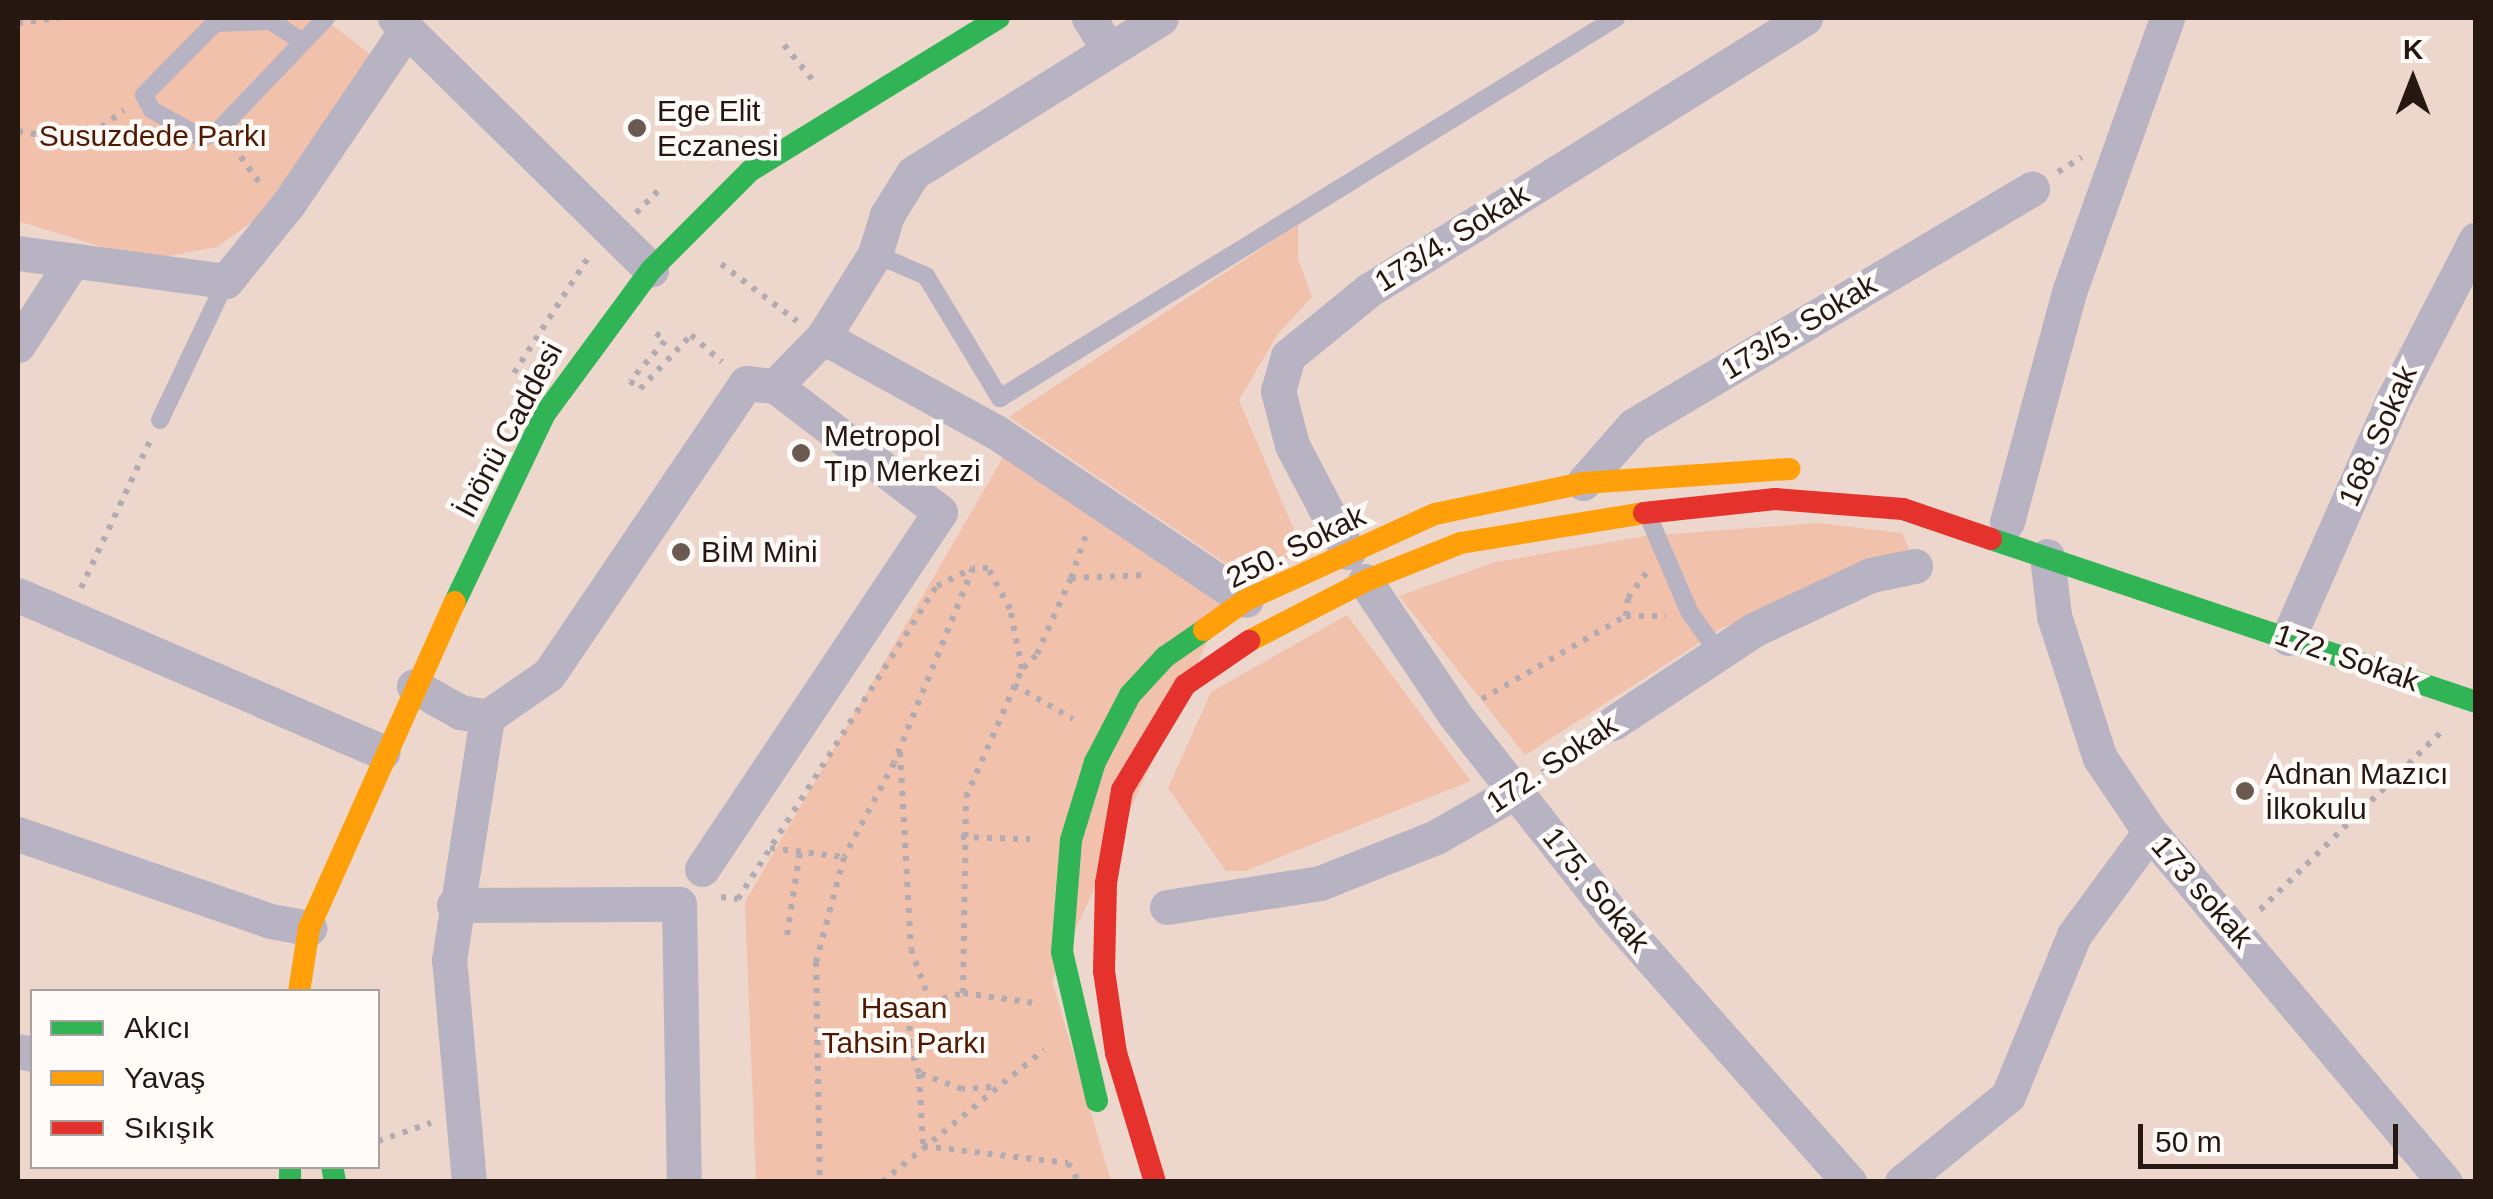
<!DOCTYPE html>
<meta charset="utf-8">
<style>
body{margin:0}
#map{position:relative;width:2493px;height:1199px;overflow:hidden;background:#edd6cc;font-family:Helvetica,sans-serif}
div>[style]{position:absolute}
.green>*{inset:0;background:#f1c1ac}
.path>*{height:6px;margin-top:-3px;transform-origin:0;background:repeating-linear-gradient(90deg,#b2abb1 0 5px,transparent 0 13px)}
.lane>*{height:18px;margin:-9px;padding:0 9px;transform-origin:9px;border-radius:9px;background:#b7b3c2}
.street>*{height:35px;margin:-17.5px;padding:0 17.5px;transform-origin:17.5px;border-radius:17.5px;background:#b7b3c2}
.fast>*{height:22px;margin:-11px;padding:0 11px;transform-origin:11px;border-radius:11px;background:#30b455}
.slow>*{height:22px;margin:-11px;padding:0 11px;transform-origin:11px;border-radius:11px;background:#ff9f0a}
.jam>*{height:22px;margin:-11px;padding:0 11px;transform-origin:11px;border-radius:11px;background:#e5322d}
.dots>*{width:28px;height:28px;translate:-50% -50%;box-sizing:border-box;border:5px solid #fffbf9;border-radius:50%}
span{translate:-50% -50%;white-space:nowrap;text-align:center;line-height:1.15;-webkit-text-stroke:9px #fffbf9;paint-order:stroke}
.poi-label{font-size:30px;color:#261711}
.left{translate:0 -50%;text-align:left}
.park-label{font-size:30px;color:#511a00}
.street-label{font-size:30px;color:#261711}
.frame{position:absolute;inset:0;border:20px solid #261711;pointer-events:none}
.legend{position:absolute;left:30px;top:989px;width:350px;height:180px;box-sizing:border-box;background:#fffbf9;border:2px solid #a8a09c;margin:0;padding:12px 18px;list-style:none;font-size:30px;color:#261711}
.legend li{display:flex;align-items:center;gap:20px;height:50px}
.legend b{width:50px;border:2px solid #a8a09c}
.north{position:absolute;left:2363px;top:30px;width:100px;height:100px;-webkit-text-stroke:8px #fffbf9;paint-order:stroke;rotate:0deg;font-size:28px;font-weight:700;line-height:40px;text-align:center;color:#261711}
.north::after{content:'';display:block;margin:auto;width:35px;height:45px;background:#261711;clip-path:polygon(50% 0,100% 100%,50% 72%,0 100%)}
.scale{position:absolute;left:2138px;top:1124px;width:260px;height:45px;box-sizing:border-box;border:5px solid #261711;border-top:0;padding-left:12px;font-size:30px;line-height:35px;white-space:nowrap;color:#261711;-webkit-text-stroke:8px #fffbf9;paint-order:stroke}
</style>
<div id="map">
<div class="green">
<i style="clip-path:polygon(18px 18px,323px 18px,375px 58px,256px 219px,217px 247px,158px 258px,125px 254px,18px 221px)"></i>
<i style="clip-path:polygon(1298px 224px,1298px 259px,1312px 297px,1277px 335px,1239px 400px,1303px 551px,1246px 577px,1009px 417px)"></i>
<i style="clip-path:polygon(1005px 454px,1227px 598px,1052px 981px,1111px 1181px,756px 1181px,745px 902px)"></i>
<i style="clip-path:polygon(1817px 523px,1902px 533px,1911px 554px,1724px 627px,1525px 755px,1399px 596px,1495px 562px,1646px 536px)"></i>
<i style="clip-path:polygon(1347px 615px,1471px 781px,1245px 871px,1226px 871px,1168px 788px,1211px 692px)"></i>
</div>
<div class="path">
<i style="left:18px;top:23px;width:41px;rotate:-7deg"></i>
<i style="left:784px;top:45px;width:49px;rotate:50.8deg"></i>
<i style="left:18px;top:131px;width:64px;rotate:10.8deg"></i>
<i style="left:81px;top:143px;width:54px;rotate:-37.5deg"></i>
<i style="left:233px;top:146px;width:48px;rotate:54.3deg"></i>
<i style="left:2058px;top:172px;width:28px;rotate:-32deg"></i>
<i style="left:636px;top:213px;width:34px;rotate:-45deg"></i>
<i style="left:721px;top:264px;width:95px;rotate:36.9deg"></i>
<i style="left:656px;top:333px;width:12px;rotate:42deg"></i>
<i style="left:665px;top:341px;width:53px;rotate:131.2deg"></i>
<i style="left:630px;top:381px;width:13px;rotate:39deg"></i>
<i style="left:640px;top:389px;width:74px;rotate:-46.6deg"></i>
<i style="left:691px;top:335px;width:41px;rotate:41.1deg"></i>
<i style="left:514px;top:373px;width:143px;rotate:-57.3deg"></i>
<i style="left:1071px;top:578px;width:49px;rotate:-70.8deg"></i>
<i style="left:81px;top:588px;width:162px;rotate:-64.9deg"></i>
<i style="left:1626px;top:616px;width:18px;rotate:-84deg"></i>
<i style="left:1628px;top:598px;width:31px;rotate:-54deg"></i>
<i style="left:1023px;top:668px;width:20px;rotate:-45deg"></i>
<i style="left:1037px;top:654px;width:83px;rotate:-65.9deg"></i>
<i style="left:1071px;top:578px;width:75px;rotate:-2.3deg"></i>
<i style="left:1014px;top:685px;width:68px;rotate:30deg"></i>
<i style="left:1482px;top:699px;width:166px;rotate:-30deg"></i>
<i style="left:1626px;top:616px;width:40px"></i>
<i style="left:900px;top:752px;width:197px;rotate:86.8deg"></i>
<i style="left:911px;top:949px;width:56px;rotate:70.3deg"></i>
<i style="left:1542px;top:773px;width:57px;rotate:-35.1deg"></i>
<i style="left:961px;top:837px;width:69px;rotate:1.7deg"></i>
<i style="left:770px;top:848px;width:75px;rotate:6.9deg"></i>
<i style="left:721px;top:897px;width:17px;rotate:7deg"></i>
<i style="left:738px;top:899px;width:371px;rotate:-57.6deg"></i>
<i style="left:937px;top:586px;width:40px;rotate:-26.6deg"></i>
<i style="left:973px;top:568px;width:210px;rotate:112.1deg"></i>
<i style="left:894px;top:763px;width:106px;rotate:118deg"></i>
<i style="left:844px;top:857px;width:109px;rotate:104.9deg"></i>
<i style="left:816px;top:962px;width:220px;rotate:89deg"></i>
<i style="left:2260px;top:910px;width:252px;rotate:-44.5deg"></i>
<i style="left:787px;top:935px;width:84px;rotate:-81.1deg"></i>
<i style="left:963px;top:993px;width:196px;rotate:-89.1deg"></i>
<i style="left:966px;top:797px;width:140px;rotate:-66.4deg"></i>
<i style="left:1022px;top:669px;width:61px;rotate:-101.3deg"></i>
<i style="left:1010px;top:609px;width:47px;rotate:-118.2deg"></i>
<i style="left:988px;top:568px;width:15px;rotate:180deg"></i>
<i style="left:919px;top:1074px;width:72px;rotate:86.8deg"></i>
<i style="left:923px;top:1146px;width:146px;rotate:6.7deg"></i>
<i style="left:1068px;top:1163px;width:22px;rotate:60deg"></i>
<i style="left:991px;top:1087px;width:29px;rotate:176deg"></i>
<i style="left:962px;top:1089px;width:46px;rotate:-159.6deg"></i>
<i style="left:919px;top:1073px;width:31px;rotate:-109deg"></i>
<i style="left:909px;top:1044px;width:25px;rotate:-88deg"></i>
<i style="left:910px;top:1019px;width:26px;rotate:-40deg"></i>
<i style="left:930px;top:1002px;width:34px;rotate:-15deg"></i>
<i style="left:963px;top:993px;width:73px;rotate:7.9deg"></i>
<i style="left:378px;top:1141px;width:56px;rotate:-18.8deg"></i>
<i style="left:882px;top:1182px;width:209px;rotate:-39.2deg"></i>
</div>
<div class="lane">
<i style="left:300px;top:40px;width:35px;rotate:-147deg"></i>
<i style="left:271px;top:21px;width:56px;rotate:178deg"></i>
<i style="left:215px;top:23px;width:101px;rotate:134.6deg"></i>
<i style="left:144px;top:95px;width:17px;rotate:62deg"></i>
<i style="left:152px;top:110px;width:57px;rotate:29.2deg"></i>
<i style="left:202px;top:138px;width:16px;rotate:-22deg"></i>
<i style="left:217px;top:132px;width:158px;rotate:-46.3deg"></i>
<i style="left:875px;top:254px;width:56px;rotate:23.3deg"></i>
<i style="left:926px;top:276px;width:143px;rotate:58.8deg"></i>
<i style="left:1000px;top:398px;width:724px;rotate:-31.67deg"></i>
<i style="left:160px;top:420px;width:154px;rotate:-64.6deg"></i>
<i style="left:1649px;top:518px;width:103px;rotate:66.7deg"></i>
<i style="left:1690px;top:613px;width:49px;rotate:54.1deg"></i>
</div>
<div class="street">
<i style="left:395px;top:18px;width:359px;rotate:44.5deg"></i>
<i style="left:1089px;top:18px;width:36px;rotate:58deg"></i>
<i style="left:18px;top:253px;width:210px;rotate:7.7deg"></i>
<i style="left:226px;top:281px;width:100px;rotate:-51.1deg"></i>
<i style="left:289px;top:203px;width:210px;rotate:-55.9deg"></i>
<i style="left:823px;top:337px;width:197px;rotate:28.8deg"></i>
<i style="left:996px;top:432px;width:301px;rotate:33.9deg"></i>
<i style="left:18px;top:345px;width:95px;rotate:-57deg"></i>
<i style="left:1583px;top:483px;width:77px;rotate:-48.7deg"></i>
<i style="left:1634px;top:425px;width:463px;rotate:-30.7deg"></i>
<i style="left:2007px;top:522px;width:238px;rotate:-74.9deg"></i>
<i style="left:2069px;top:292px;width:291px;rotate:-70.3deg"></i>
<i style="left:1348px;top:552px;width:121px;rotate:-117.6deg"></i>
<i style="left:1292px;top:445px;width:56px;rotate:-104.5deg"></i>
<i style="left:1278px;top:391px;width:36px;rotate:-74deg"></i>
<i style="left:1288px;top:356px;width:104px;rotate:-39.2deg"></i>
<i style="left:1369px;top:290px;width:514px;rotate:-31.96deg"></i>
<i style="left:2047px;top:556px;width:60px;rotate:83.3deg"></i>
<i style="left:2054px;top:616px;width:149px;rotate:72.1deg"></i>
<i style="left:2100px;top:758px;width:89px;rotate:56deg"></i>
<i style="left:2150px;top:832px;width:458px;rotate:49.9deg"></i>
<i style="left:1365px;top:581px;width:161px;rotate:56.1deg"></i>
<i style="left:1455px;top:715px;width:253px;rotate:51.7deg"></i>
<i style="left:1612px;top:914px;width:358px;rotate:48.5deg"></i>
<i style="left:18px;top:595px;width:397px;rotate:23.3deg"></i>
<i style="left:2288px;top:638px;width:258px;rotate:-66.2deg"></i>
<i style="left:2392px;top:402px;width:183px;rotate:-62.7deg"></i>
<i style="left:414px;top:686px;width:53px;rotate:29.5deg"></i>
<i style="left:460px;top:712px;width:27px;rotate:10deg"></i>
<i style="left:487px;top:717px;width:75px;rotate:-34.7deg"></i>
<i style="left:549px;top:674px;width:351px;rotate:-55.9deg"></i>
<i style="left:746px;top:383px;width:29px;rotate:6deg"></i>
<i style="left:775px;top:386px;width:69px;rotate:-45.6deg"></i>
<i style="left:823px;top:337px;width:98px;rotate:-57.9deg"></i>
<i style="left:875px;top:254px;width:41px;rotate:-72.9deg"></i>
<i style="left:887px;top:215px;width:49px;rotate:-58.2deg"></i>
<i style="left:913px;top:173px;width:292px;rotate:-32deg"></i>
<i style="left:1613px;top:723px;width:170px;rotate:-33.5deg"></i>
<i style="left:1755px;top:629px;width:128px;rotate:-25deg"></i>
<i style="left:1871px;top:575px;width:45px;rotate:-11.6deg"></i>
<i style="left:18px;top:834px;width:267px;rotate:19deg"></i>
<i style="left:270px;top:921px;width:40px;rotate:10deg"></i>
<i style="left:702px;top:869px;width:429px;rotate:-56.3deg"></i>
<i style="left:940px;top:512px;width:208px;rotate:-142.6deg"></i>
<i style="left:454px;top:905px;width:225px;rotate:-0.3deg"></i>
<i style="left:679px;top:904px;width:278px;rotate:89deg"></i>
<i style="left:1167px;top:907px;width:155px;rotate:-8.9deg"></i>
<i style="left:1320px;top:883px;width:125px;rotate:-21.6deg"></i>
<i style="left:1436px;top:837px;width:92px;rotate:-29.9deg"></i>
<i style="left:18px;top:1051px;width:14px;rotate:12deg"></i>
<i style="left:469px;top:1182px;width:223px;rotate:-95.1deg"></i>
<i style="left:449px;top:960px;width:246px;rotate:-81.1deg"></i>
<i style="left:1902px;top:1182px;width:136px;rotate:-39.1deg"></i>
<i style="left:2008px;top:1096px;width:174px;rotate:-67.7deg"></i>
<i style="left:2074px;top:935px;width:128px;rotate:-53.6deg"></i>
</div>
<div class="fast">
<i style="left:1991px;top:539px;width:512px;rotate:18.58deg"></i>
<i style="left:455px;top:602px;width:207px;rotate:-64.5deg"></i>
<i style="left:544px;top:415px;width:180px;rotate:-53.6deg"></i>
<i style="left:651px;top:270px;width:140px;rotate:-45deg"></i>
<i style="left:750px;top:171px;width:292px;rotate:-31.6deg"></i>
<i style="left:1097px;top:1101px;width:153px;rotate:-103.2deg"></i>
<i style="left:1062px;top:952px;width:112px;rotate:-85.4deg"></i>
<i style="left:1071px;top:840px;width:82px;rotate:-72.9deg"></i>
<i style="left:1095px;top:762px;width:76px;rotate:-62.4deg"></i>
<i style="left:1130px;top:695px;width:52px;rotate:-47.4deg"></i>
<i style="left:1165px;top:657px;width:47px;rotate:-34.7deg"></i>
<i style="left:290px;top:1166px;width:16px;rotate:90deg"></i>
<i style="left:332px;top:1166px;width:16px;rotate:79deg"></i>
</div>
<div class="slow">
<i style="left:1204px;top:630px;width:52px;rotate:-35.5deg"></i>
<i style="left:1246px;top:600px;width:208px;rotate:-24.5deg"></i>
<i style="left:1435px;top:514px;width:151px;rotate:-11.8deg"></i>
<i style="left:1583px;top:483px;width:207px;rotate:-3.9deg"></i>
<i style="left:1249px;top:641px;width:131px;rotate:-27.3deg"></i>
<i style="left:1365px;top:581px;width:103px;rotate:-21.6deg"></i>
<i style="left:1461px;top:543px;width:185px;rotate:-9.3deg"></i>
<i style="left:299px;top:992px;width:65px;rotate:-81.1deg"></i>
<i style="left:309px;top:928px;width:357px;rotate:-65.9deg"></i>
</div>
<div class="jam">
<i style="left:1644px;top:513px;width:132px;rotate:-6.1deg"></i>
<i style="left:1775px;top:499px;width:128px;rotate:4.5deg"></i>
<i style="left:1903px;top:509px;width:93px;rotate:18.8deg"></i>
<i style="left:1155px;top:1182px;width:135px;rotate:-106.8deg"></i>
<i style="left:1116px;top:1053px;width:83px;rotate:-98.3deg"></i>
<i style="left:1104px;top:971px;width:88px;rotate:-88.7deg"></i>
<i style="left:1106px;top:883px;width:94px;rotate:-80.2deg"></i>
<i style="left:1122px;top:790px;width:122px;rotate:-59deg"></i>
<i style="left:1185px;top:685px;width:78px;rotate:-34.5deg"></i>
</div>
<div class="dots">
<i style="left:637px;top:128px;background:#6c5a52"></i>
<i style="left:801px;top:453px;background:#6c5a52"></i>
<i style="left:681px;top:552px;background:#6c5a52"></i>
<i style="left:2245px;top:791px;background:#6c5a52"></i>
</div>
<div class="poi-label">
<span class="left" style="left:657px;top:128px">Ege Elit<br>Eczanesi</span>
<span class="left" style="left:824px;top:453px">Metropol<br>Tıp Merkezi</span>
<span class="left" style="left:701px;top:552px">BİM Mini</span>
<span class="left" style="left:2265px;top:791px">Adnan Mazıcı<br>İlkokulu</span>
</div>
<div class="park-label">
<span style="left:153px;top:136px">Susuzdede Parkı</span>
<span style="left:904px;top:1025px">Hasan<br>Tahsin Parkı</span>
</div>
<div class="street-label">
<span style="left:1452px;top:238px;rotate:-32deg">173/4. Sokak</span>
<span style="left:1799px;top:327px;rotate:-31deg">173/5. Sokak</span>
<span style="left:509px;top:430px;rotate:-62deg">İnönü Caddesi</span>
<span style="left:2378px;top:436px;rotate:-66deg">168. Sokak</span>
<span style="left:1296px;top:547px;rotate:-26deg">250. Sokak</span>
<span style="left:2347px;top:658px;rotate:19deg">172. Sokak</span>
<span style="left:1552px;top:764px;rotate:-34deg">172. Sokak</span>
<span style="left:1596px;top:890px;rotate:51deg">175. Sokak</span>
<span style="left:2202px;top:892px;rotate:49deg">173 sokak</span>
</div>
<div class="frame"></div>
<ul class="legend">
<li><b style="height:12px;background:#30b455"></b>Akıcı</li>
<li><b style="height:12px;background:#ff9f0a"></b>Yavaş</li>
<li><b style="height:12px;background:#e5322d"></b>Sıkışık</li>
</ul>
<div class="north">K</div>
<div class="scale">50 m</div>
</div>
